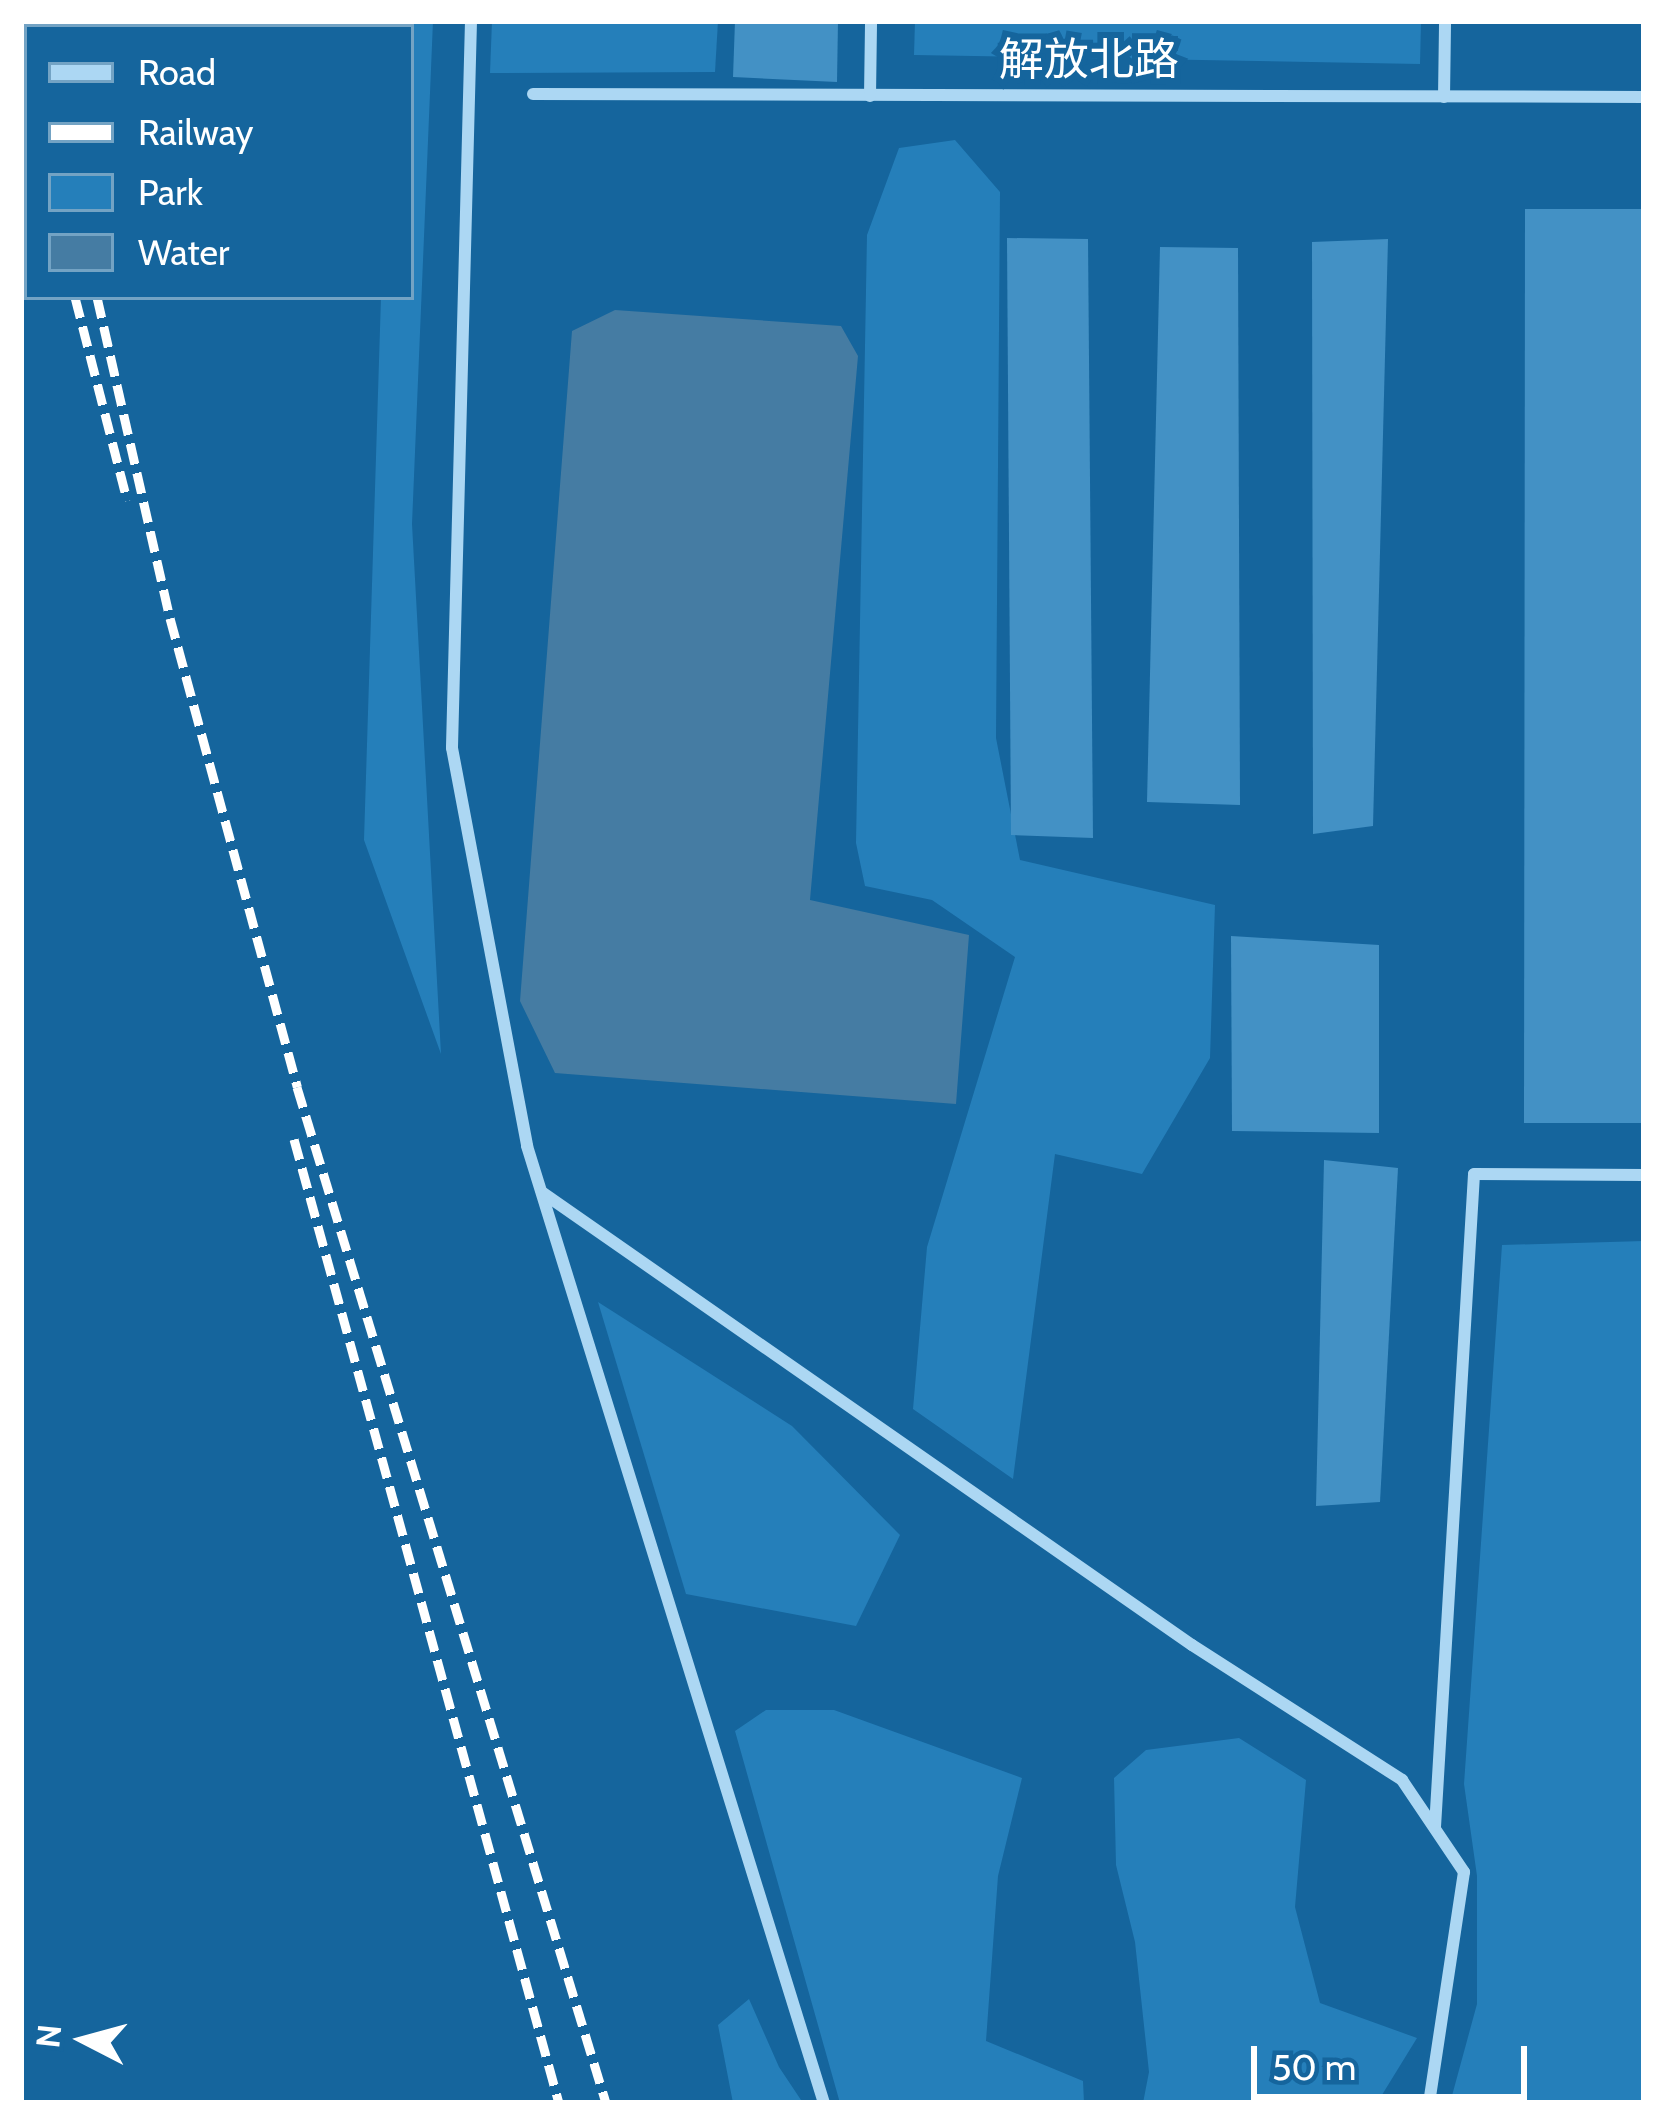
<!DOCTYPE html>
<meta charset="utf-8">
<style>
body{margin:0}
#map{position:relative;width:1665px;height:2124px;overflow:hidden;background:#15659d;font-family:Cabin,"Noto Sans SC",sans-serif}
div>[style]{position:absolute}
.green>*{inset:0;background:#257fba}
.water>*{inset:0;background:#457ca3}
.building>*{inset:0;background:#4391c5}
.minor>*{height:12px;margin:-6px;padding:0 6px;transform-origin:6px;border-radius:6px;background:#acd7f3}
.rail>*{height:9px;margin-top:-4.5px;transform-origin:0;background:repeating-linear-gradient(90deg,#fff 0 21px,transparent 0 30px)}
span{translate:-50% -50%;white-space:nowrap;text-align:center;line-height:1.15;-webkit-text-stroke:12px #15659d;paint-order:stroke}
.street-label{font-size:45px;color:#fff}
.frame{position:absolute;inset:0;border:24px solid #fff;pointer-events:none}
.legend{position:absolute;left:24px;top:24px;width:390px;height:276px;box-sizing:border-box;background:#15659d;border:3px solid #73a3c4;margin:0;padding:15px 21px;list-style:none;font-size:36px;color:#fff}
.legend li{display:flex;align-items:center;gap:24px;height:60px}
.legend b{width:60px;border:3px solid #73a3c4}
.north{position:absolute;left:24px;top:1980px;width:120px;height:120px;-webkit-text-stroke:9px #15659d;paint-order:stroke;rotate:276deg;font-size:33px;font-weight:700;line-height:48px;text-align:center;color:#fff}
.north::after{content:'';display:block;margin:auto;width:42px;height:54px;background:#fff;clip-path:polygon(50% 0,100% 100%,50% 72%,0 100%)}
.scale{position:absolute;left:1251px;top:2046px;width:276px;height:54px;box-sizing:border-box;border:6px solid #fff;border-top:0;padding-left:15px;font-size:36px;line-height:42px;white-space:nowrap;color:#fff;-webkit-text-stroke:9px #15659d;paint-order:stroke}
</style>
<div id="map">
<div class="green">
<i style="clip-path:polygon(377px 21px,433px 21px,412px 524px,441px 1054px,364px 840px,381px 297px,411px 297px,411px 27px)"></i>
<i style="clip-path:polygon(492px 21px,718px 21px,715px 72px,490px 73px)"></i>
<i style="clip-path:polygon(915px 21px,1421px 21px,1420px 64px,914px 55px)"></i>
<i style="clip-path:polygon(955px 140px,1000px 192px,996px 738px,1020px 860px,1215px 905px,1210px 1058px,1142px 1174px,1055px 1154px,1013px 1479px,913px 1409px,927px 1247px,1015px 957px,932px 900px,865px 886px,856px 843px,867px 235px,899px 148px)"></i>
<i style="clip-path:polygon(1644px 1241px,1644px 2103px,1450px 2103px,1477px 2004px,1477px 1876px,1464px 1784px,1502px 1245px)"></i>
<i style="clip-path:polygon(598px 1302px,792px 1426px,900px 1535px,856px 1626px,686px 1594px)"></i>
<i style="clip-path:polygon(766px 1710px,834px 1710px,1022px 1778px,998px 1876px,986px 2041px,1083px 2081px,1084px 2103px,840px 2103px,735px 1731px)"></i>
<i style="clip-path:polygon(1239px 1738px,1306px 1780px,1295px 1907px,1320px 2003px,1417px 2038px,1377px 2103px,1143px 2103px,1149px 2072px,1135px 1942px,1116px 1865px,1114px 1778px,1146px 1750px)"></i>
<i style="clip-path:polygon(749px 1999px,779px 2067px,803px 2103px,733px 2103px,718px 2025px)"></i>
</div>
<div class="water">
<i style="clip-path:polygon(615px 310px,841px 326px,858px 356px,810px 900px,969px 935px,956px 1104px,555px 1073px,520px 1001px,572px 331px)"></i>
</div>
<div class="building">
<i style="clip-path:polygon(735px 21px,838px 21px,837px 82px,733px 77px)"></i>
<i style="clip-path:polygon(1525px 209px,1644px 209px,1644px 1123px,1524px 1123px)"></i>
<i style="clip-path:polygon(1007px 238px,1088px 239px,1093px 838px,1011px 835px)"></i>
<i style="clip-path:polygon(1388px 239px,1373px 826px,1313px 834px,1312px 242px)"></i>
<i style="clip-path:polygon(1160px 247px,1238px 248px,1240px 805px,1147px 802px)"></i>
<i style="clip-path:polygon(1231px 936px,1379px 945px,1379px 1133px,1232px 1131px)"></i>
<i style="clip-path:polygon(1324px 1160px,1398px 1168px,1380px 1502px,1316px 1506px)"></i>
</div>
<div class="minor">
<i style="left:471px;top:21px;width:727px;rotate:91.5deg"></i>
<i style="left:452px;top:748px;width:405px;rotate:79.3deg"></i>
<i style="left:527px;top:1146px;width:1002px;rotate:72.76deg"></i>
<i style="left:533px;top:94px;width:1111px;rotate:0.15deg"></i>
<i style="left:870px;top:96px;width:75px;rotate:-89.2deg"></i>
<i style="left:1444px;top:97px;width:76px;rotate:-89.2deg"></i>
<i style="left:543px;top:1193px;width:791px;rotate:34.86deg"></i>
<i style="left:1192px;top:1645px;width:250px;rotate:32.7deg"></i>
<i style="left:1402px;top:1780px;width:111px;rotate:56deg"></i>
<i style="left:1464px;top:1872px;width:234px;rotate:98.6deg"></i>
<i style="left:1435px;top:1827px;width:654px;rotate:-86.58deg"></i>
<i style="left:1474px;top:1174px;width:170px;rotate:0.3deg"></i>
</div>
<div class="rail">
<i style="left:21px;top:21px;width:32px;rotate:79deg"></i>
<i style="left:41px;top:21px;width:6px;rotate:81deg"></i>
<i style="left:75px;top:297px;width:210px;rotate:75.6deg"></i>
<i style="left:97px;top:297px;width:329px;rotate:77.2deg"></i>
<i style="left:170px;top:618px;width:486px;rotate:74.8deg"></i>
<i style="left:297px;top:1087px;width:1062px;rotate:73.08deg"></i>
<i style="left:294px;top:1139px;width:1000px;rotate:74.63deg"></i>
</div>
<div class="street-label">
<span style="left:1089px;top:60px">解放北路</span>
</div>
<div class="frame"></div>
<ul class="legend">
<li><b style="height:15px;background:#acd7f3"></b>Road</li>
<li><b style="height:15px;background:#fff"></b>Railway</li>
<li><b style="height:33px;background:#257fba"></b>Park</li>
<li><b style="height:33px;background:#457ca3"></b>Water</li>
</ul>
<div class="north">N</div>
<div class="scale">50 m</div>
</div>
